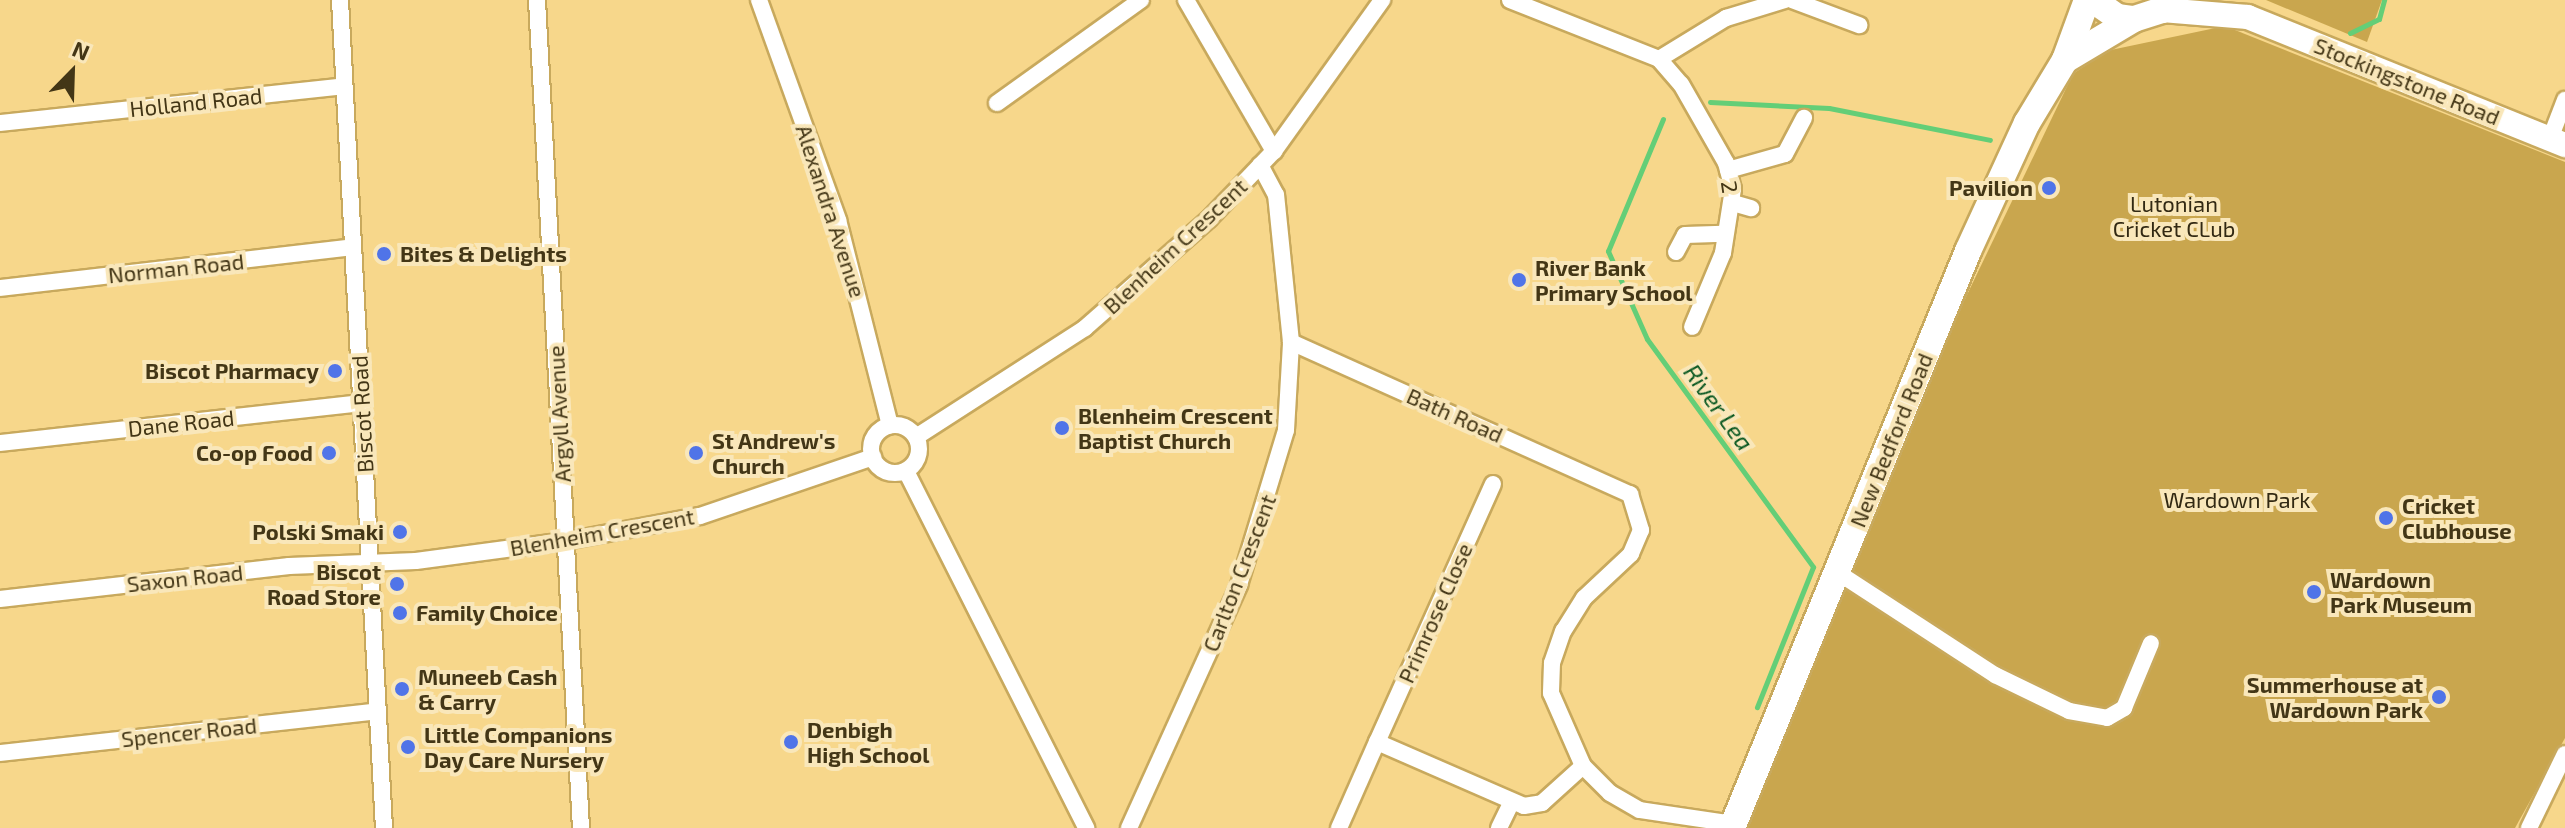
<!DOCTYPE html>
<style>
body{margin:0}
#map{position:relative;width:2565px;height:828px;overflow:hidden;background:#f7d78b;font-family:"Exo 2",sans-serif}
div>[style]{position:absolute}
.green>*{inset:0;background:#c9a64e}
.stream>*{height:5px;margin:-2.5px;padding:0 2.5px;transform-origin:2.5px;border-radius:2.5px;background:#64ce77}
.roads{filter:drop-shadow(2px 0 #c8a95d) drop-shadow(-2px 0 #c8a95d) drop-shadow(0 2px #c8a95d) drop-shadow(0 -2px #c8a95d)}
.minor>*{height:16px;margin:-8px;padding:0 8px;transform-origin:8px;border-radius:8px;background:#fff}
.minor>.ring{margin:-8px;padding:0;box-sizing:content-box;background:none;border:16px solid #fff;border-radius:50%}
.primary>*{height:24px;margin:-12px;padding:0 12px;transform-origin:12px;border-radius:12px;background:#fff}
.trunk>*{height:26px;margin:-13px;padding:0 13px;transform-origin:13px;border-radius:13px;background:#fff}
.dots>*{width:22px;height:22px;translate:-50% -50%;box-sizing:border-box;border:4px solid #f9e7ba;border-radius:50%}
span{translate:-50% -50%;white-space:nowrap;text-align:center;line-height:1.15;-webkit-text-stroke:8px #f9e7ba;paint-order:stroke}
.street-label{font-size:22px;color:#433616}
.poi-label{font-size:22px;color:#433616;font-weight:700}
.right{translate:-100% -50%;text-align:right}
.left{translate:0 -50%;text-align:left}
.park-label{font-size:22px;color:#322913}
.water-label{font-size:24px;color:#085720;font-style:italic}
.north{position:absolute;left:32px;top:32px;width:80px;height:80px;-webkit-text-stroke:6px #f9e7ba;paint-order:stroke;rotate:23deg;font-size:22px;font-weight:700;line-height:32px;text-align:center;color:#433616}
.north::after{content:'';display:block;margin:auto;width:28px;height:36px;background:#433616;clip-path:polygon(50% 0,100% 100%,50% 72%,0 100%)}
</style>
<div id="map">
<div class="green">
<i style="clip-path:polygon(2266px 0,2382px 0,2367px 42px)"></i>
<i style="clip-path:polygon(2225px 26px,2565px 162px,2565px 738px,2515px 828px,1747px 828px,1964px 301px,2073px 74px,2106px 51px)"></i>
</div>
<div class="stream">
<i style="left:2350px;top:33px;width:32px;rotate:-26deg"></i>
<i style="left:2379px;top:19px;width:20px;rotate:-75deg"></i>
<i style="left:1710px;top:102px;width:119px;rotate:2.9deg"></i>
<i style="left:1829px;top:108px;width:164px;rotate:11.2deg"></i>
<i style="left:1663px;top:119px;width:143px;rotate:112.6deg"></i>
<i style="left:1608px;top:251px;width:96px;rotate:66.1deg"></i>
<i style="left:1647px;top:339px;width:282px;rotate:53.9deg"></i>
<i style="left:1813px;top:567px;width:151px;rotate:111.8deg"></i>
</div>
<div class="roads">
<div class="minor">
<i style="left:340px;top:0;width:829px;rotate:86.96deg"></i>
<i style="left:537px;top:0;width:829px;rotate:86.96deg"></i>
<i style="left:759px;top:0;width:234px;rotate:70.2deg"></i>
<i style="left:838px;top:220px;width:212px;rotate:75.8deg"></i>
<i style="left:1186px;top:0;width:175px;rotate:59.8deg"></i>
<i style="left:1510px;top:0;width:160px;rotate:21.6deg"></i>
<i style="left:1659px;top:59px;width:79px;rotate:-31.5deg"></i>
<i style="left:1726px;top:18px;width:62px;rotate:-17deg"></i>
<i style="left:1792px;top:0;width:72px;rotate:20.5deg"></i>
<i style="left:1659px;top:59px;width:33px;rotate:49deg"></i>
<i style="left:1681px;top:84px;width:91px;rotate:60.3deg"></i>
<i style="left:1726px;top:163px;width:27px;rotate:75deg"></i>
<i style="left:1733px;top:189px;width:65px;rotate:98.9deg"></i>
<i style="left:1723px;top:253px;width:80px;rotate:112.7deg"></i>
<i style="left:997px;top:103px;width:177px;rotate:-35.6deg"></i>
<i style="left:0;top:123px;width:346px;rotate:-6.1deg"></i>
<i style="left:2550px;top:139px;width:42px;rotate:-69deg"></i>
<i style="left:1728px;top:170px;width:59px;rotate:-15.7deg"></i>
<i style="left:1785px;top:154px;width:41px;rotate:-62.2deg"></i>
<i style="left:1733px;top:203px;width:19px;rotate:16deg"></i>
<i style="left:1676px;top:252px;width:19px;rotate:-62deg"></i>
<i style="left:1685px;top:235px;width:38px;rotate:-2deg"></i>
<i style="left:0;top:288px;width:354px;rotate:-6.6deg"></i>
<i style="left:1291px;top:342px;width:372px;rotate:24.2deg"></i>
<i style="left:1630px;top:494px;width:38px;rotate:73deg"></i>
<i style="left:1641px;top:530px;width:26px;rotate:113deg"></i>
<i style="left:1631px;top:554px;width:64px;rotate:136.9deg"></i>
<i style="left:1584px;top:598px;width:39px;rotate:122deg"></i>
<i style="left:1563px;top:631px;width:34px;rotate:109deg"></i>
<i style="left:1552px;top:663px;width:30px;rotate:92deg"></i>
<i style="left:1551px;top:693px;width:80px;rotate:66.3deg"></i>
<i style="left:1583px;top:766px;width:38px;rotate:45deg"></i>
<i style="left:1610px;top:793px;width:34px;rotate:30deg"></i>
<i style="left:1640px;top:810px;width:95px;rotate:8.5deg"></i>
<i class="ring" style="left:871px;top:425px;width:32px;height:32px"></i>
<i style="left:916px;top:437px;width:201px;rotate:-32.8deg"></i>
<i style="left:1085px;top:328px;width:165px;rotate:-41.3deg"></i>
<i style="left:1209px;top:219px;width:94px;rotate:-46.3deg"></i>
<i style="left:1274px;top:151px;width:186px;rotate:-54.4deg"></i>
<i style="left:0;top:443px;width:363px;rotate:-6.3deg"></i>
<i style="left:906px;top:471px;width:400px;rotate:63.2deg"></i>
<i style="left:1493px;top:484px;width:283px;rotate:114.2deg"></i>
<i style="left:1377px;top:742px;width:160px;rotate:23.5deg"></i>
<i style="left:1524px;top:806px;width:18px;rotate:-9deg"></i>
<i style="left:1542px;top:803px;width:55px;rotate:-42.1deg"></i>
<i style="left:1837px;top:572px;width:189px;rotate:33.1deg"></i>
<i style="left:1995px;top:675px;width:82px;rotate:25.9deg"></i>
<i style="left:2069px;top:711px;width:39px;rotate:10deg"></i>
<i style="left:2107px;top:718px;width:20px;rotate:-30deg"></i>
<i style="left:2124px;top:708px;width:70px;rotate:-67.4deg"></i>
<i style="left:0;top:599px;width:291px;rotate:-6.5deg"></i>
<i style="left:289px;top:566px;width:127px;rotate:-2.3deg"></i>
<i style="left:416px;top:561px;width:151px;rotate:-7.6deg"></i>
<i style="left:566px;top:541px;width:136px;rotate:-10.6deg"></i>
<i style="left:700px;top:516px;width:183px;rotate:-18.8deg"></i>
<i style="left:0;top:753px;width:380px;rotate:-6.3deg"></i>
<i style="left:1129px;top:828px;width:267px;rotate:-65.6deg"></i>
<i style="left:1239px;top:585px;width:162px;rotate:-73.1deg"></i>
<i style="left:1286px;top:430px;width:88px;rotate:-86.7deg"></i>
<i style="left:1291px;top:342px;width:148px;rotate:-95.8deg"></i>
<i style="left:1276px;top:195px;width:34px;rotate:-118deg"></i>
<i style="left:1339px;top:828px;width:94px;rotate:-66.2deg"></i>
<i style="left:1499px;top:828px;width:28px;rotate:-64deg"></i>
<i style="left:2529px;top:828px;width:82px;rotate:-64.1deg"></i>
</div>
<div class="primary">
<i style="left:2162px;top:10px;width:86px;rotate:4.7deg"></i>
<i style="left:2248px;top:17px;width:342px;rotate:22deg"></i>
</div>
<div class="trunk">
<i style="left:2093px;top:0;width:29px;rotate:35deg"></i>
<i style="left:2117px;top:17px;width:17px;rotate:7deg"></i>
<i style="left:2134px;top:19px;width:29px;rotate:-18deg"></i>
<i style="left:2162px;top:10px;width:15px;rotate:-42deg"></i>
<i style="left:2065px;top:60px;width:80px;rotate:-30.7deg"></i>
<i style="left:1732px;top:828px;width:623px;rotate:-67.75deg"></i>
<i style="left:1968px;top:251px;width:141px;rotate:-65.3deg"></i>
<i style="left:2027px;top:123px;width:74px;rotate:-58.9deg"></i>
<i style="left:2065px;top:60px;width:64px;rotate:-69.9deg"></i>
</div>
</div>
<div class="dots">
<i style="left:2049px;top:188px;background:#5074e8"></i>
<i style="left:384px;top:254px;background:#5074e8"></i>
<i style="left:1519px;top:280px;background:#5074e8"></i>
<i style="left:335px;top:371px;background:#5074e8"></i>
<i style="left:1062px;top:428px;background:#5074e8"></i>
<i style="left:329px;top:453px;background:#5074e8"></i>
<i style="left:696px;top:453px;background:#5074e8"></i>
<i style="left:2386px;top:518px;background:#5074e8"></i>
<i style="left:400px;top:532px;background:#5074e8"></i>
<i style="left:397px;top:584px;background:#5074e8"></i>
<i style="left:2314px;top:592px;background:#5074e8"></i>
<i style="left:400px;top:613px;background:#5074e8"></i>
<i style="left:402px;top:689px;background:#5074e8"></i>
<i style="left:2439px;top:697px;background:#5074e8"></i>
<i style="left:791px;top:742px;background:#5074e8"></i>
<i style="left:408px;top:747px;background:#5074e8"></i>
</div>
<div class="street-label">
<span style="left:2407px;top:81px;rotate:22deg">Stockingstone Road</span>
<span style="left:196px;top:102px;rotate:-6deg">Holland Road</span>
<span style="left:1730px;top:187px;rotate:82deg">2</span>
<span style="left:831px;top:211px;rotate:72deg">Alexandra Avenue</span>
<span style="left:1175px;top:246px;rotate:-43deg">Blenheim Crescent</span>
<span style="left:176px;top:268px;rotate:-6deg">Norman Road</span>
<span style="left:362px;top:414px;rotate:-93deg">Biscot Road</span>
<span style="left:559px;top:414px;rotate:-93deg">Argyll Avenue</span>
<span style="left:1455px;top:415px;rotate:24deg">Bath Road</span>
<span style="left:181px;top:423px;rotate:-6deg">Dane Road</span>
<span style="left:1891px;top:440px;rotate:-68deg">New Bedford Road</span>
<span style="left:602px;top:532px;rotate:-10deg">Blenheim Crescent</span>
<span style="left:1239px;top:573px;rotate:-69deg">Carlton Crescent</span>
<span style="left:185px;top:578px;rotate:-6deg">Saxon Road</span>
<span style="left:1435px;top:613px;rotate:-66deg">Primrose Close</span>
<span style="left:189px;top:732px;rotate:-6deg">Spencer Road</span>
</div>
<div class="poi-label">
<span class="right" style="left:2033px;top:188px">Pavilion</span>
<span class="left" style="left:400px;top:254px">Bites &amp; Delights</span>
<span class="left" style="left:1535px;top:280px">River Bank<br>Primary School</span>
<span class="right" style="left:319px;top:371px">Biscot Pharmacy</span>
<span class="left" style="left:1078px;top:428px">Blenheim Crescent<br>Baptist Church</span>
<span class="left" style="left:712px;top:453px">St Andrew's<br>Church</span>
<span class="right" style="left:313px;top:453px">Co-op Food</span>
<span class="left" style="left:2402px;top:518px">Cricket<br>Clubhouse</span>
<span class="right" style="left:384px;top:532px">Polski Smaki</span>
<span class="right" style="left:381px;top:584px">Biscot<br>Road Store</span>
<span class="left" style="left:2330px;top:592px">Wardown<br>Park Museum</span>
<span class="left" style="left:416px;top:613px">Family Choice</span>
<span class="left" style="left:418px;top:689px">Muneeb Cash<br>&amp; Carry</span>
<span class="right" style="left:2423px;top:697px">Summerhouse at<br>Wardown Park</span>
<span class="left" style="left:807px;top:742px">Denbigh<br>High School</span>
<span class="left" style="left:424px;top:747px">Little Companions<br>Day Care Nursery</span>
</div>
<div class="park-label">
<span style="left:2174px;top:216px">Lutonian<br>Cricket CLub</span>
<span style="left:2237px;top:500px">Wardown Park</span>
</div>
<div class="water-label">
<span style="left:1719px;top:407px;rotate:54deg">River Lea</span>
</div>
<div class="north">N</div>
</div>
